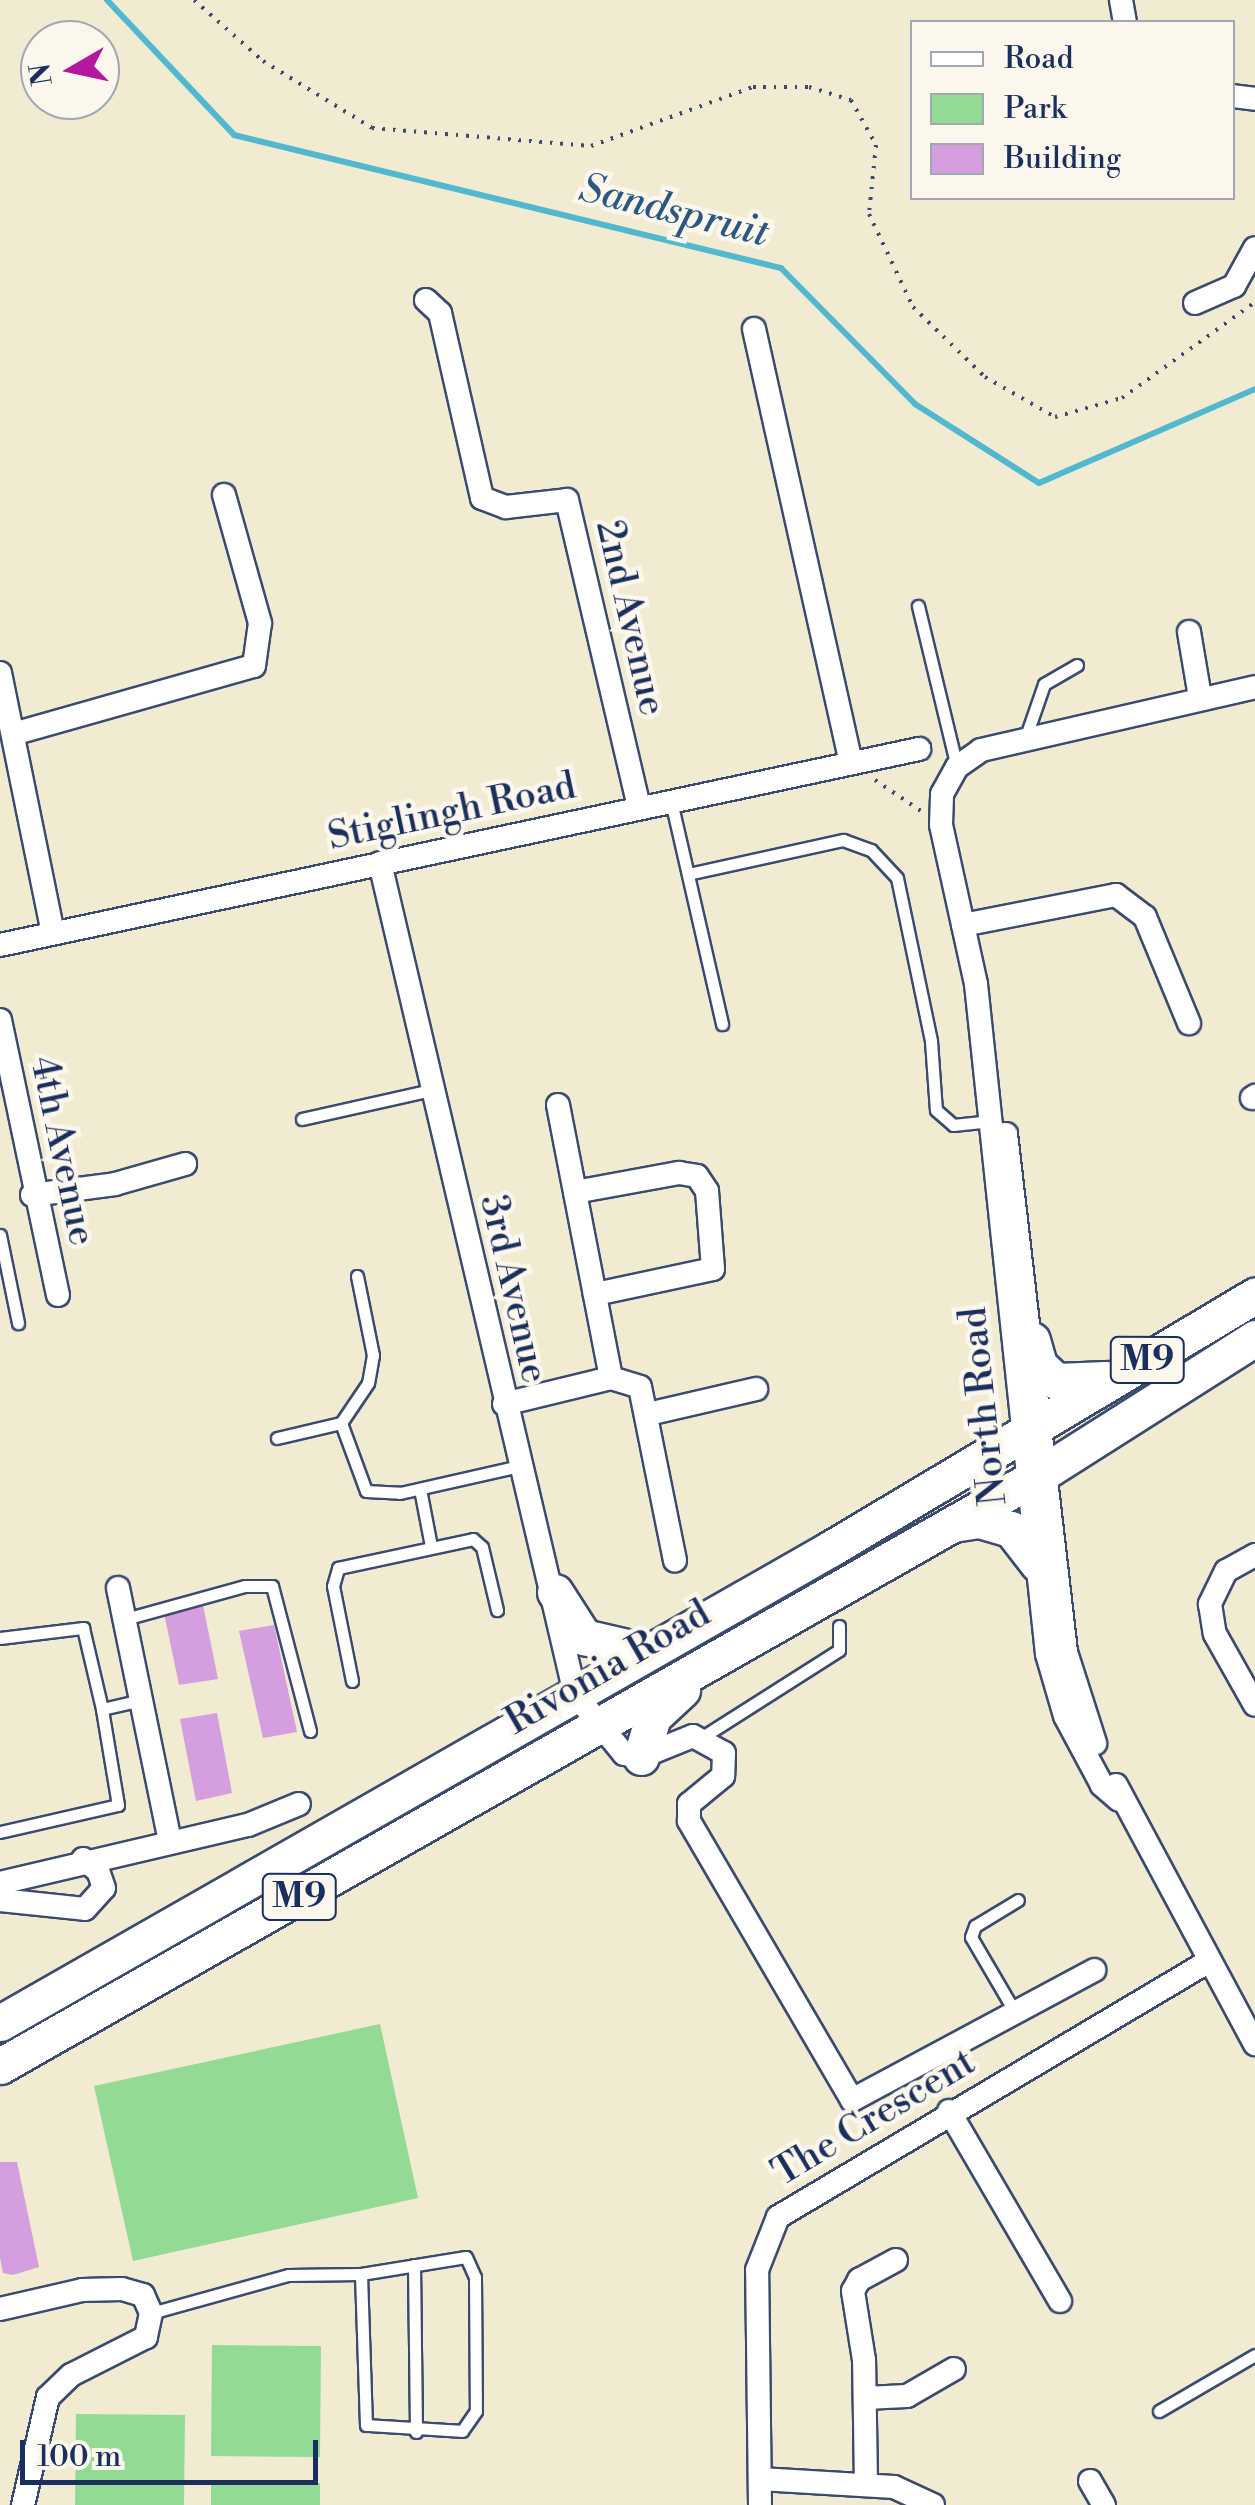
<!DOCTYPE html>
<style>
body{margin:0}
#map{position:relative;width:1255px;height:2505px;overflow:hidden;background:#f1ebd2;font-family:"Libre Bodoni",serif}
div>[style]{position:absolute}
.green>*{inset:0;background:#93da94}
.stream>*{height:6px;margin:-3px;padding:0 3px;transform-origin:3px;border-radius:3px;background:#51b8cf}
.building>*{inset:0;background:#d49edf}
.path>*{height:4px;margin-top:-2px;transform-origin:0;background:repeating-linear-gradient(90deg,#3b4b6f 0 2.5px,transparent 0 10.5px)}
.roads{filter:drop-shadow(2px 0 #3b4b6f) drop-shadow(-2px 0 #3b4b6f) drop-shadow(0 2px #3b4b6f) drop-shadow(0 -2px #3b4b6f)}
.service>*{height:11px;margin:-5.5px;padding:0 5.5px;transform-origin:5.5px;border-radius:5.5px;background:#fff}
.minor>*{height:22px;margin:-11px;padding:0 11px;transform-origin:11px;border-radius:11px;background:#fff}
.primary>*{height:35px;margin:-17.5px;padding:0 17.5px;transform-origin:17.5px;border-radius:17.5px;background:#fff}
span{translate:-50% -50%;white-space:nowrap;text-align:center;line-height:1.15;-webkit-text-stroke:9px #fbf7ec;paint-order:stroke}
.shield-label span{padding:2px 8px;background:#fbf7ec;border:2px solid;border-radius:8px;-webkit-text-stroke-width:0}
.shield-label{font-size:35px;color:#1b2f5e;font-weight:700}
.street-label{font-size:38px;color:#1b2f5e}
.water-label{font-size:40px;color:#2b5880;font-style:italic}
.legend{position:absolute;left:910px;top:20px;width:325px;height:180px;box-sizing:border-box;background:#fbf7ec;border:2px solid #a1a7b3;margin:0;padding:12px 18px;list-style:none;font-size:30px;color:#1b2f5e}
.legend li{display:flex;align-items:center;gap:20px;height:50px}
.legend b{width:50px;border:2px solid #a1a7b3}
.north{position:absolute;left:20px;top:20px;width:100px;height:100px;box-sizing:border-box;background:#fbf7ec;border:2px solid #a1a7b3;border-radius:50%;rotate:261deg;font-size:28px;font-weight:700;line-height:40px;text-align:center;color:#1b2f5e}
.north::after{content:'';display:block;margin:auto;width:35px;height:45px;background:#b5179e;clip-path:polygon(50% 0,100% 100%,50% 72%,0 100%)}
.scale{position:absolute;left:20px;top:2440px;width:298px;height:45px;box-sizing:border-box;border:5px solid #1b2f5e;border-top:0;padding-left:12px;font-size:30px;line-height:35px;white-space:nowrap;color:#1b2f5e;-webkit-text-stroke:8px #fbf7ec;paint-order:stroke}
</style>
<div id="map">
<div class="green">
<i style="clip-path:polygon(380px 2024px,418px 2198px,133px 2261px,94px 2086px)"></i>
<i style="clip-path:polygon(212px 2345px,321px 2346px,320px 2457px,211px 2456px)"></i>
<i style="clip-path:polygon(76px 2414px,185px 2415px,184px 2505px,75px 2505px)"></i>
<i style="clip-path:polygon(211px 2482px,320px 2483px,320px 2505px,211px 2505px)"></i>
</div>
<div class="stream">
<i style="left:107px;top:0;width:185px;rotate:46.7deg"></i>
<i style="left:234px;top:135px;width:563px;rotate:13.67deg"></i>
<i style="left:781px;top:268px;width:191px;rotate:45.4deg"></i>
<i style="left:915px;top:404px;width:147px;rotate:32.5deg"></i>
<i style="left:1039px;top:483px;width:236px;rotate:-23.5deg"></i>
</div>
<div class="building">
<i style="clip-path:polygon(203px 1605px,218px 1679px,179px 1685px,164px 1613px)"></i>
<i style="clip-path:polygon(274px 1625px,297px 1732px,263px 1738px,239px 1631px)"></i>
<i style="clip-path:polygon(217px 1713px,232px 1793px,196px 1801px,180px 1719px)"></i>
<i style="clip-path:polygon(0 2162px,17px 2162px,39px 2267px,13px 2275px,3px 2273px,0 2258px)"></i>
</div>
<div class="path">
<i style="left:194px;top:0;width:92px;rotate:41.5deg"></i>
<i style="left:263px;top:61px;width:128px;rotate:31.6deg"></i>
<i style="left:372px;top:128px;width:220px;rotate:4.7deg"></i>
<i style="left:591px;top:146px;width:172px;rotate:-20deg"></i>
<i style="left:753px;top:87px;width:56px"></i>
<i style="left:809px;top:87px;width:44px;rotate:17.2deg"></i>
<i style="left:851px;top:100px;width:51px;rotate:60.9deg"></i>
<i style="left:876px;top:145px;width:69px;rotate:95.8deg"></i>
<i style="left:869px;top:214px;width:103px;rotate:64.7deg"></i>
<i style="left:913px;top:307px;width:100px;rotate:44.2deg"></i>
<i style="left:985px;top:377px;width:81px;rotate:29.7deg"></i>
<i style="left:1055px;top:417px;width:70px;rotate:-15.8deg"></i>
<i style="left:1122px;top:398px;width:164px;rotate:-35.8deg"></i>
<i style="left:875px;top:780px;width:55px;rotate:34deg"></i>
</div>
<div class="roads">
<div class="service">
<i style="left:918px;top:606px;width:166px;rotate:76.4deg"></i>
<i style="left:1025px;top:739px;width:58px;rotate:-70.9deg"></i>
<i style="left:1044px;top:684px;width:38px;rotate:-30deg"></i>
<i style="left:671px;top:801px;width:229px;rotate:77.1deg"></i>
<i style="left:688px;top:874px;width:159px;rotate:-12.4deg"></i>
<i style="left:843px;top:840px;width:30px;rotate:20deg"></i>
<i style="left:871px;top:850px;width:38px;rotate:47deg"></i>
<i style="left:897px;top:878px;width:167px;rotate:78.2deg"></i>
<i style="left:931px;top:1041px;width:69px;rotate:85.9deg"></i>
<i style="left:936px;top:1110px;width:23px;rotate:41deg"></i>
<i style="left:953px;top:1125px;width:36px;rotate:-6deg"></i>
<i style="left:302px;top:1119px;width:132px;rotate:-12.7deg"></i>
<i style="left:0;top:1235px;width:90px;rotate:78.4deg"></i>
<i style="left:357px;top:1276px;width:81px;rotate:78.6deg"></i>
<i style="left:373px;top:1355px;width:28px;rotate:100deg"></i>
<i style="left:368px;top:1383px;width:48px;rotate:124deg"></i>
<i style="left:341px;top:1423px;width:72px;rotate:69.8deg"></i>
<i style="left:366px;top:1491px;width:34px;rotate:3deg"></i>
<i style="left:400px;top:1493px;width:123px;rotate:-12.7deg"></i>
<i style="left:277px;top:1438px;width:66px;rotate:-13.2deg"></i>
<i style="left:420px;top:1489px;width:58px;rotate:79.1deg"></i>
<i style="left:125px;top:1619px;width:124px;rotate:-15.4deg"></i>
<i style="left:245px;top:1586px;width:27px"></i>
<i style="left:272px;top:1586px;width:150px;rotate:75.3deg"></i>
<i style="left:0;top:1638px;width:84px;rotate:-6.9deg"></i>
<i style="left:83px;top:1628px;width:83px;rotate:76.8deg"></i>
<i style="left:102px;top:1709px;width:41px;rotate:-12.7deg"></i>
<i style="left:352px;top:1681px;width:97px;rotate:-101.3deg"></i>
<i style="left:333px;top:1586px;width:19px;rotate:-74deg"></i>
<i style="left:338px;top:1568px;width:138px;rotate:-12.1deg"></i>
<i style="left:473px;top:1539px;width:12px;rotate:42deg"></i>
<i style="left:482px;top:1547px;width:65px;rotate:76.6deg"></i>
<i style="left:704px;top:1736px;width:160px;rotate:-32.5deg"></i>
<i style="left:839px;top:1650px;width:24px;rotate:-90deg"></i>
<i style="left:0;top:1832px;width:121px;rotate:-12.9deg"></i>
<i style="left:118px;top:1805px;width:97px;rotate:-99.5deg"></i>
<i style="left:1016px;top:2014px;width:89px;rotate:-120.3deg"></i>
<i style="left:971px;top:1937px;width:12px;rotate:-70deg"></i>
<i style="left:975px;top:1926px;width:50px;rotate:-31.2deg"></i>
<i style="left:414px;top:2265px;width:167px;rotate:89.3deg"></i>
<i style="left:151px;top:2313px;width:142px;rotate:-15.5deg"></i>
<i style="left:288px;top:2275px;width:73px;rotate:-0.8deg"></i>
<i style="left:361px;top:2274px;width:106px;rotate:-9.2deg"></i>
<i style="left:466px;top:2257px;width:22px;rotate:66deg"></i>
<i style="left:475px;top:2277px;width:134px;rotate:89.6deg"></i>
<i style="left:476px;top:2411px;width:24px;rotate:125deg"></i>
<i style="left:462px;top:2431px;width:96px;rotate:-176.4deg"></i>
<i style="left:366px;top:2425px;width:151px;rotate:-91.9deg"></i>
<i style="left:1159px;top:2411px;width:111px;rotate:-30.3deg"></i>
</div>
<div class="minor">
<i style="left:1121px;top:0;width:22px;rotate:80deg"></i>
<i style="left:1232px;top:96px;width:23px;rotate:7deg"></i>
<i style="left:426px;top:300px;width:19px;rotate:43deg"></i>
<i style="left:440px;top:313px;width:190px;rotate:77.2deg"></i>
<i style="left:482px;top:498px;width:26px;rotate:21deg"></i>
<i style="left:506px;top:507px;width:61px;rotate:-6.5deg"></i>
<i style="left:567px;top:500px;width:316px;rotate:76.8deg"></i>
<i style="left:1195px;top:303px;width:43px;rotate:-23.6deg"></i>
<i style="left:1234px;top:286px;width:43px;rotate:-61.1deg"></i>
<i style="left:754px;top:329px;width:445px;rotate:77.4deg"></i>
<i style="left:1189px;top:632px;width:66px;rotate:80.4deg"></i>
<i style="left:0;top:673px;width:265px;rotate:78.5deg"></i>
<i style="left:13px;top:734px;width:250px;rotate:-15.8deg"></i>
<i style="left:254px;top:666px;width:43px;rotate:-82.1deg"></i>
<i style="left:260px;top:623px;width:133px;rotate:-105.7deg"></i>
<i style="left:380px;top:863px;width:854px;rotate:76.79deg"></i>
<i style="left:575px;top:1694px;width:77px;rotate:50.8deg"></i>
<i style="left:624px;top:1754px;width:17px;rotate:10deg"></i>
<i style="left:641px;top:1757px;width:56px;rotate:-22deg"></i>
<i style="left:693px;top:1736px;width:35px;rotate:29deg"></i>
<i style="left:724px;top:1753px;width:23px;rotate:92deg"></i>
<i style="left:723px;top:1776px;width:44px;rotate:140.5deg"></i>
<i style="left:689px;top:1804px;width:17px;rotate:90deg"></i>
<i style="left:689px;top:1821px;width:323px;rotate:59.7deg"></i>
<i style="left:852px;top:2100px;width:275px;rotate:-28.2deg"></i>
<i style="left:963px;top:925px;width:156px;rotate:-11.1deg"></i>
<i style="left:1116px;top:895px;width:36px;rotate:37deg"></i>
<i style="left:1145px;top:917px;width:115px;rotate:67.5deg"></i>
<i style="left:0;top:945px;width:940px;rotate:-12.04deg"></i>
<i style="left:0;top:1020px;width:281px;rotate:78.1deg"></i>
<i style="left:1252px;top:1098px;width:4px;rotate:-34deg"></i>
<i style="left:558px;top:1105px;width:278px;rotate:79deg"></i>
<i style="left:1006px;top:1134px;width:521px;rotate:83.39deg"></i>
<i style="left:1066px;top:1652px;width:96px;rotate:72.3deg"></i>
<i style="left:575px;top:1192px;width:106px;rotate:-10.4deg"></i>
<i style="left:679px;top:1173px;width:18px;rotate:9deg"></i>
<i style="left:697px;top:1176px;width:18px;rotate:56deg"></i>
<i style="left:707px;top:1191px;width:78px;rotate:85.6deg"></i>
<i style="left:713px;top:1269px;width:121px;rotate:168deg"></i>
<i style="left:32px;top:1195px;width:84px;rotate:-7.5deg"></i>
<i style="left:115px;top:1184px;width:73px;rotate:-15.9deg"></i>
<i style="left:504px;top:1404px;width:110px;rotate:-13.7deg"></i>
<i style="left:611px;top:1378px;width:30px;rotate:17deg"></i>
<i style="left:640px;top:1387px;width:177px;rotate:78.6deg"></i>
<i style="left:648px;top:1414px;width:111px;rotate:-13deg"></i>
<i style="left:1255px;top:1555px;width:33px;rotate:151deg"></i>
<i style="left:1226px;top:1571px;width:37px;rotate:116deg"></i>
<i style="left:1210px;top:1604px;width:30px;rotate:81deg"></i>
<i style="left:1215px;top:1634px;width:81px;rotate:60.6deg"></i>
<i style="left:118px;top:1588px;width:258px;rotate:78.4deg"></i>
<i style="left:1116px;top:1785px;width:294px;rotate:61.8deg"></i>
<i style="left:1119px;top:1800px;width:23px;rotate:-139deg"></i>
<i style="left:1102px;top:1785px;width:78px;rotate:-118.2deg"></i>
<i style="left:1065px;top:1716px;width:65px;rotate:-106.2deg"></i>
<i style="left:1047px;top:1654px;width:674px;rotate:-96.05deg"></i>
<i style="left:976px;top:984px;width:163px;rotate:-102.4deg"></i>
<i style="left:941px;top:825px;width:31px;rotate:-88deg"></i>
<i style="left:942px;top:794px;width:31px;rotate:-61deg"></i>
<i style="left:957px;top:767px;width:29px;rotate:-35deg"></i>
<i style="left:981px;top:750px;width:281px;rotate:-12.9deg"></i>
<i style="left:0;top:1883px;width:255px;rotate:-13.2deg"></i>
<i style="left:248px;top:1825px;width:55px;rotate:-22.4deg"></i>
<i style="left:0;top:1900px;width:85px;rotate:6deg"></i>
<i style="left:85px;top:1909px;width:28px;rotate:-48deg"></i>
<i style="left:104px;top:1888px;width:18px;rotate:-109deg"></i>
<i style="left:98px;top:1871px;width:19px;rotate:-141deg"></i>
<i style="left:949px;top:2111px;width:220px;rotate:59.7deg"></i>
<i style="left:0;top:2309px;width:84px;rotate:-13deg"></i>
<i style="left:82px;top:2290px;width:40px;rotate:-1.4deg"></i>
<i style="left:122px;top:2289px;width:22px;rotate:16deg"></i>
<i style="left:143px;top:2295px;width:20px;rotate:66deg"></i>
<i style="left:151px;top:2313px;width:25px;rotate:102deg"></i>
<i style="left:146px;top:2337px;width:84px;rotate:153.1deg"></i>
<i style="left:71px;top:2375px;width:32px;rotate:136deg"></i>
<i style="left:48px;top:2397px;width:111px;rotate:103deg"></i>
<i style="left:865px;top:2398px;width:42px;rotate:-2.7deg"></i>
<i style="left:907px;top:2396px;width:54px;rotate:-29.9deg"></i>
<i style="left:760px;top:2479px;width:134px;rotate:3.4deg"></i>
<i style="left:894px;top:2487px;width:43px;rotate:24.8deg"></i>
<i style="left:1090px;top:2481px;width:28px;rotate:60deg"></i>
<i style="left:866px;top:2484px;width:124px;rotate:-90.9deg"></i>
<i style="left:864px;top:2360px;width:70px;rotate:-99.1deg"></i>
<i style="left:853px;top:2291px;width:13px;rotate:-61deg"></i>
<i style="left:859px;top:2280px;width:42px;rotate:-28.4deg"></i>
<i style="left:760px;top:2505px;width:235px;rotate:-90.7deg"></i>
<i style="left:757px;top:2270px;width:57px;rotate:-68.4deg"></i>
<i style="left:778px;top:2217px;width:500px;rotate:-30.7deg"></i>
</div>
<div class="primary">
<i style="left:1032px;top:1340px;width:26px;rotate:74deg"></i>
<i style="left:1039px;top:1365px;width:23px;rotate:43deg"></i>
<i style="left:1056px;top:1381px;width:50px;rotate:-2.3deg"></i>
<i style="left:953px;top:1524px;width:26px;rotate:-9deg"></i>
<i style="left:979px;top:1520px;width:33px;rotate:16deg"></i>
<i style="left:1011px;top:1529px;width:44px;rotate:52.4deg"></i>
<i style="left:555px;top:1592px;width:54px;rotate:57.2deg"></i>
<i style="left:584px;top:1637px;width:62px;rotate:13.1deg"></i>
<i style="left:641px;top:1757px;width:42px;rotate:-73.3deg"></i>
<i style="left:653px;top:1717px;width:40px;rotate:-43deg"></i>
<i style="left:0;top:2023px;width:956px;rotate:-29.73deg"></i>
<i style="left:830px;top:1549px;width:495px;rotate:-30.8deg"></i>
<i style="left:0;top:2066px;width:1201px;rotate:-29.64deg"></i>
<i style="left:1044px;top:1472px;width:250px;rotate:-32.4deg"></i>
</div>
</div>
<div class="shield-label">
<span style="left:1147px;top:1360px">M9</span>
<span style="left:299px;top:1897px">M9</span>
</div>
<div class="street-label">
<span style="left:630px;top:618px;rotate:77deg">2nd Avenue</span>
<span style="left:452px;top:812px;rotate:-12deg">Stiglingh Road</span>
<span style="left:62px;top:1151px;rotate:78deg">4th Avenue</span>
<span style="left:513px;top:1289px;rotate:77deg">3rd Avenue</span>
<span style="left:984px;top:1406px;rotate:-96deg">North Road</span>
<span style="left:608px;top:1668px;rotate:-30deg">Rivonia Road</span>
<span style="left:874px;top:2118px;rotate:-31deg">The Crescent</span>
</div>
<div class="water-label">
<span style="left:674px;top:211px;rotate:14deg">Sandspruit</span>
</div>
<ul class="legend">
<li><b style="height:12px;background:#fff"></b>Road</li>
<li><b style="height:28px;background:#93da94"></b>Park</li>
<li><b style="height:28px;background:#d49edf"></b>Building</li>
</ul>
<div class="north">N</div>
<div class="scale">100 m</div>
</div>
